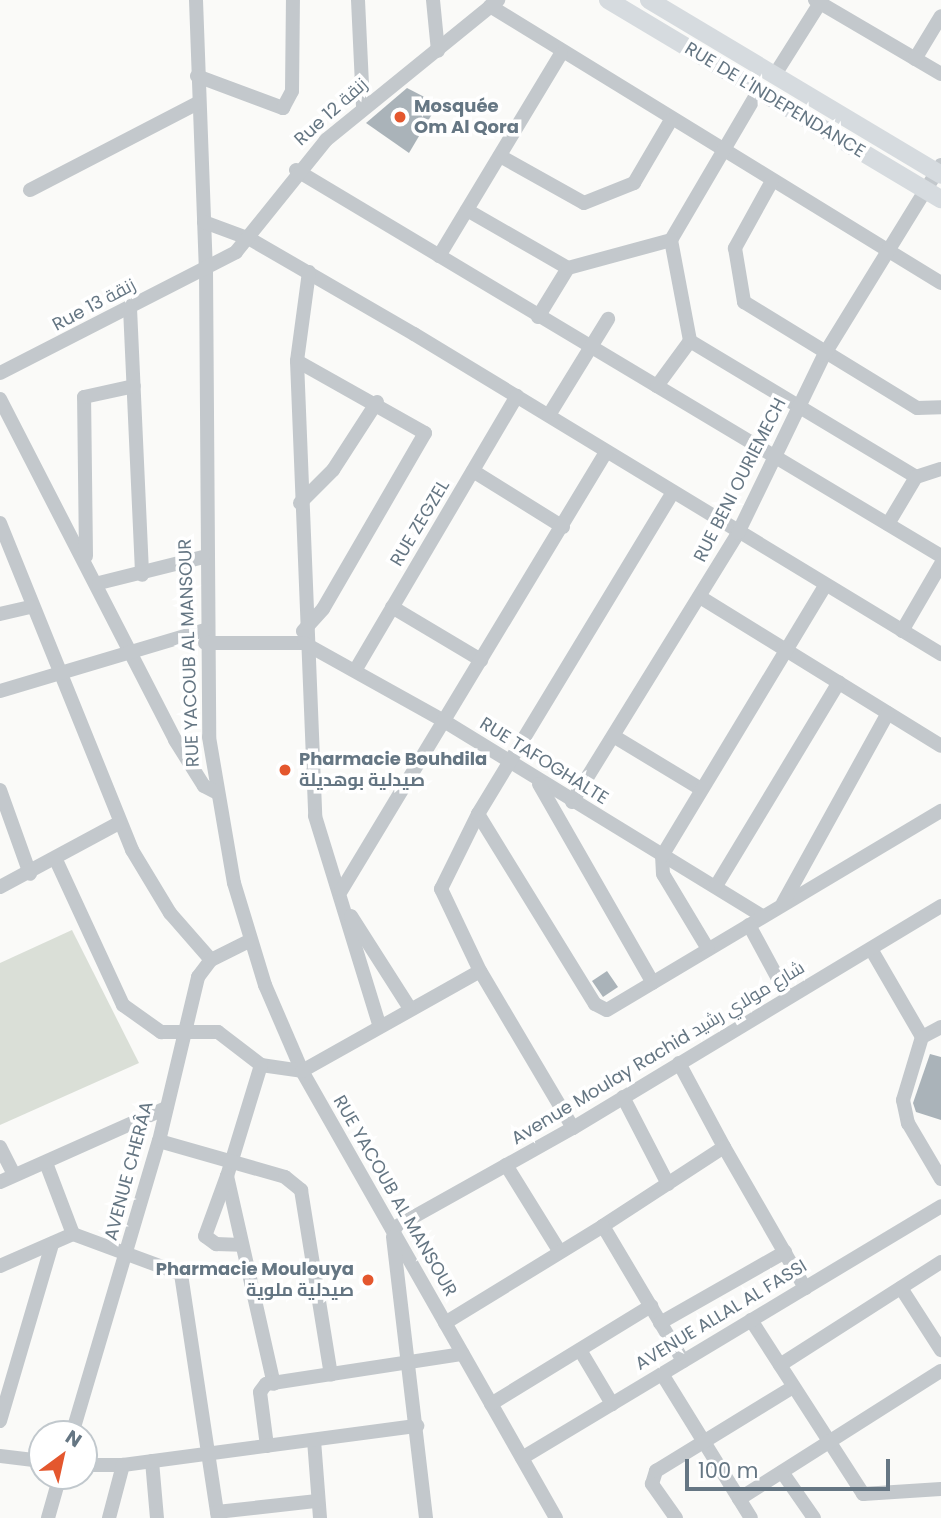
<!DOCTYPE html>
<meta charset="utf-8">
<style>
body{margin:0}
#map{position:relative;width:941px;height:1518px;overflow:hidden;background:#fafaf8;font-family:Poppins,Cairo,sans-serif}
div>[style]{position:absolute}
.green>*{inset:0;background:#dadfd7}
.building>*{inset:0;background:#aab3b9}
.minor>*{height:14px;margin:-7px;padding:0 7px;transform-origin:7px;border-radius:7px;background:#c3c8cc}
.major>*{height:18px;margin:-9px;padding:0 9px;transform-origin:9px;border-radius:9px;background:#d6dbdf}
.dots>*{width:19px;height:19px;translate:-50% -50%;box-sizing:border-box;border:4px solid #fff;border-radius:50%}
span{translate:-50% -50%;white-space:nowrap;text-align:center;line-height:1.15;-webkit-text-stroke:7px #fff;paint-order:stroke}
.street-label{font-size:18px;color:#657683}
.poi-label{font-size:18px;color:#657683;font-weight:700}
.left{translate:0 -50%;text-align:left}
.right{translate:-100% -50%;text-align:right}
.north{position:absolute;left:28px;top:1420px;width:70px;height:70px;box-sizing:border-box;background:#fff;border:2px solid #c1c8cd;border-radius:50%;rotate:33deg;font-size:19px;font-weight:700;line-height:28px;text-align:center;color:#657683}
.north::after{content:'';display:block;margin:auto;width:24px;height:32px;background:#e4572e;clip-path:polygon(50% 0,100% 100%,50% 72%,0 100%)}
.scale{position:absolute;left:685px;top:1459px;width:205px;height:32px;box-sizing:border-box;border:4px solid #657683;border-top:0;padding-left:9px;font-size:21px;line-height:24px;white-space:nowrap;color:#657683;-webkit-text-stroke:5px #fff;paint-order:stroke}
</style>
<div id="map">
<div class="green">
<i style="clip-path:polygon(72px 930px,139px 1063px,0 1125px,0 963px)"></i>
</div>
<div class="building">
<i style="clip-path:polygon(407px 88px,438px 104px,409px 153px,366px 123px)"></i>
<i style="clip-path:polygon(607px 971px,618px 987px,603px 997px,592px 981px)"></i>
<i style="clip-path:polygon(930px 1054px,941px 1057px,941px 1120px,916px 1112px,913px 1103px)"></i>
</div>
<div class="minor">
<i style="left:196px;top:0;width:269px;rotate:87.9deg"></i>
<i style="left:206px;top:269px;width:468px;rotate:89.6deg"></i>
<i style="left:209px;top:737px;width:148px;rotate:80.3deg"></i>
<i style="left:234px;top:883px;width:107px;rotate:73.1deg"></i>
<i style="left:265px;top:985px;width:94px;rotate:66.7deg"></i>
<i style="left:302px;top:1071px;width:514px;rotate:60.39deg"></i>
<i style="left:358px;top:0;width:106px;rotate:87.3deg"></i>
<i style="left:433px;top:0;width:51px;rotate:84.4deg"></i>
<i style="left:815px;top:0;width:146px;rotate:30.4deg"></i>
<i style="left:490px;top:6px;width:529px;rotate:31.56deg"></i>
<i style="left:915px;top:59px;width:50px;rotate:-58.8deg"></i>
<i style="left:197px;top:76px;width:92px;rotate:20.4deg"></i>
<i style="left:283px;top:108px;width:19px;rotate:-62deg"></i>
<i style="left:292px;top:91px;width:91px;rotate:-89.4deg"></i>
<i style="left:774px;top:76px;width:86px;rotate:-57.8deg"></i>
<i style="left:500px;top:156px;width:96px;rotate:29.2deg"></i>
<i style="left:584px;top:203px;width:54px;rotate:-21.8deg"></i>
<i style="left:634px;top:183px;width:73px;rotate:-59.6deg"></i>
<i style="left:296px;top:170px;width:752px;rotate:30.9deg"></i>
<i style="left:772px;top:181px;width:77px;rotate:118.9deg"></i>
<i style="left:735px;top:248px;width:55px;rotate:80.5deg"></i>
<i style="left:744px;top:302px;width:203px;rotate:31.5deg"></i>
<i style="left:917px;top:408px;width:24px;rotate:-2deg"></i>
<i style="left:30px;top:190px;width:189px;rotate:-27.4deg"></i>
<i style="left:467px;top:210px;width:116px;rotate:29.9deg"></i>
<i style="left:204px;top:222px;width:49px;rotate:20.3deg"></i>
<i style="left:250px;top:239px;width:190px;rotate:30.1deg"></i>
<i style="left:414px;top:334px;width:617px;rotate:31.27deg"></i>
<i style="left:671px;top:240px;width:174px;rotate:-59.6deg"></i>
<i style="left:439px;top:256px;width:236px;rotate:-58.9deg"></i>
<i style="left:309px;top:272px;width:90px;rotate:97.7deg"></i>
<i style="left:297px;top:361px;width:455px;rotate:87.7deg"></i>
<i style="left:315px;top:816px;width:218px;rotate:72.9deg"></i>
<i style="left:130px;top:308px;width:267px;rotate:87.4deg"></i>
<i style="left:538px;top:317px;width:57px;rotate:-58.5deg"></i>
<i style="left:568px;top:268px;width:107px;rotate:-15.2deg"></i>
<i style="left:671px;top:240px;width:103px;rotate:79.3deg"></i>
<i style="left:690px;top:341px;width:56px;rotate:126.3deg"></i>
<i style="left:690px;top:341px;width:264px;rotate:31deg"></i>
<i style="left:297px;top:361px;width:147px;rotate:29.4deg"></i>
<i style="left:425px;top:433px;width:203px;rotate:120.1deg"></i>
<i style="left:323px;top:609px;width:30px;rotate:132deg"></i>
<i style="left:0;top:373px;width:265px;rotate:-27.1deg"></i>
<i style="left:236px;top:252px;width:144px;rotate:-51.2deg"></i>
<i style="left:326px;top:140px;width:222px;rotate:-39.1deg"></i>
<i style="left:0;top:399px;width:383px;rotate:62.8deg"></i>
<i style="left:175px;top:740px;width:54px;rotate:57.8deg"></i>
<i style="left:204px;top:786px;width:13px;rotate:27deg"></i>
<i style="left:549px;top:415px;width:113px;rotate:-58.4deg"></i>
<i style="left:473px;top:471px;width:106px;rotate:31.9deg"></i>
<i style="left:300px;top:503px;width:47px;rotate:-45deg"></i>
<i style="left:333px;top:470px;width:81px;rotate:-57.1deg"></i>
<i style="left:0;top:523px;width:353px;rotate:68deg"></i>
<i style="left:132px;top:850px;width:74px;rotate:58.9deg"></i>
<i style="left:170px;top:913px;width:62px;rotate:48.9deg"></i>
<i style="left:888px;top:524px;width:55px;rotate:-59.2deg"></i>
<i style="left:916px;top:477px;width:26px;rotate:-18deg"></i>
<i style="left:86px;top:556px;width:159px;rotate:-90.7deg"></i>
<i style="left:84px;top:397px;width:51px;rotate:-12.4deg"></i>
<i style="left:99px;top:583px;width:107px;rotate:-14deg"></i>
<i style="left:700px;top:597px;width:283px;rotate:31.7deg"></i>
<i style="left:392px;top:607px;width:104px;rotate:30.8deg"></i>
<i style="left:0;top:614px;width:32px;rotate:-13deg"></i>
<i style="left:902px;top:631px;width:78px;rotate:-59.8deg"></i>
<i style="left:205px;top:643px;width:99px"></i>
<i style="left:304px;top:643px;width:160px;rotate:29.1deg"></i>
<i style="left:444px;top:721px;width:373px;rotate:31.5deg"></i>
<i style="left:356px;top:669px;width:317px;rotate:-59.5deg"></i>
<i style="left:0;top:691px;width:214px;rotate:-16.6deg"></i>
<i style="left:615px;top:737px;width:100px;rotate:31.2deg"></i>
<i style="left:539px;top:784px;width:229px;rotate:60.2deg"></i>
<i style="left:0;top:790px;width:89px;rotate:70.3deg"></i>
<i style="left:572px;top:802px;width:316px;rotate:-58.3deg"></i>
<i style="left:738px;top:533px;width:198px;rotate:-64.2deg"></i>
<i style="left:824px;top:355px;width:223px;rotate:-58.4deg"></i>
<i style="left:478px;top:814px;width:223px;rotate:58.4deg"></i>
<i style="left:595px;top:1004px;width:13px;rotate:27deg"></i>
<i style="left:607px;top:1010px;width:389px;rotate:-30.8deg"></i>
<i style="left:56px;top:860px;width:160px;rotate:65.2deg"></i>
<i style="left:123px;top:1005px;width:47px;rotate:35.4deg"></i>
<i style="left:161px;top:1032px;width:57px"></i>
<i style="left:218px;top:1032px;width:54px;rotate:37.5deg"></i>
<i style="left:261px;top:1065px;width:41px;rotate:8.3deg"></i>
<i style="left:302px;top:1071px;width:204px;rotate:-29.3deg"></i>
<i style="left:716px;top:886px;width:238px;rotate:-58.9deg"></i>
<i style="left:0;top:887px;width:135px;rotate:-28.3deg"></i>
<i style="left:341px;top:891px;width:513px;rotate:-58.88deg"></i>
<i style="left:783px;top:903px;width:217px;rotate:-61.1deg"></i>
<i style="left:351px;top:916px;width:108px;rotate:57.5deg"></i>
<i style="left:749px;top:925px;width:82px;rotate:61.6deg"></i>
<i style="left:708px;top:949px;width:87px;rotate:-121deg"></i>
<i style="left:663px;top:874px;width:18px;rotate:-93deg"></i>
<i style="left:662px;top:856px;width:315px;rotate:-58.9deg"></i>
<i style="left:871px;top:949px;width:102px;rotate:59.9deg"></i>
<i style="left:941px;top:1027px;width:21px;rotate:152deg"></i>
<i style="left:922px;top:1037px;width:66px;rotate:106.8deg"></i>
<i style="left:903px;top:1100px;width:24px;rotate:78deg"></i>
<i style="left:908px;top:1123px;width:65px;rotate:59.5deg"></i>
<i style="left:679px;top:1063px;width:95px;rotate:61.8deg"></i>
<i style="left:724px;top:1147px;width:145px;rotate:146.9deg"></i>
<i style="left:603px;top:1226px;width:157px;rotate:59.3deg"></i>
<i style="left:261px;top:1065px;width:116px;rotate:107deg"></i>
<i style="left:227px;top:1176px;width:213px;rotate:77.3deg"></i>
<i style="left:623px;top:1097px;width:98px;rotate:62.7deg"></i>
<i style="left:573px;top:1128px;width:182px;rotate:-120.6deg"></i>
<i style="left:480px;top:971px;width:91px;rotate:-115.4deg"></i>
<i style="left:441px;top:889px;width:84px;rotate:-63.7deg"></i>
<i style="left:478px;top:814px;width:374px;rotate:-58.8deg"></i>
<i style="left:159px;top:1141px;width:131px;rotate:15.9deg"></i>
<i style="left:285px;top:1177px;width:21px;rotate:39deg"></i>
<i style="left:301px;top:1190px;width:187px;rotate:80.8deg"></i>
<i style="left:0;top:1147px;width:31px;rotate:63deg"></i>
<i style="left:724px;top:1147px;width:163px;rotate:60.1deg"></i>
<i style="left:46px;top:1163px;width:76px;rotate:69.2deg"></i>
<i style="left:506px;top:1165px;width:102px;rotate:58.2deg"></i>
<i style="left:227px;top:1176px;width:64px;rotate:110.1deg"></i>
<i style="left:205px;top:1236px;width:14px;rotate:36deg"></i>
<i style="left:216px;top:1244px;width:25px;rotate:2deg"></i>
<i style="left:0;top:1182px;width:182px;rotate:-24deg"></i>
<i style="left:392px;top:1229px;width:207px;rotate:-29.2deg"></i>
<i style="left:573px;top:1128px;width:430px;rotate:-31.1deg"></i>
<i style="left:393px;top:1237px;width:283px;rotate:83.3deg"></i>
<i style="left:0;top:1266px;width:80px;rotate:-23.7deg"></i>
<i style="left:73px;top:1234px;width:115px;rotate:20.3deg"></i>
<i style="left:181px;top:1274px;width:247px;rotate:81.4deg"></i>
<i style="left:901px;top:1288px;width:74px;rotate:57.2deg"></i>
<i style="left:751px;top:1320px;width:207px;rotate:57.2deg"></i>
<i style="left:863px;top:1494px;width:78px;rotate:-3.7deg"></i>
<i style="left:445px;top:1323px;width:185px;rotate:-31.5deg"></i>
<i style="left:660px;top:1323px;width:144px;rotate:-29.6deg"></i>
<i style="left:580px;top:1350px;width:63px;rotate:59.3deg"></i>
<i style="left:780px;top:1365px;width:191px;rotate:-32.6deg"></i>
<i style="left:662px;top:1374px;width:169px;rotate:58.3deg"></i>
<i style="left:491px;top:1404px;width:188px;rotate:-31.5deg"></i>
<i style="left:0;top:1421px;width:184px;rotate:-73.6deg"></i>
<i style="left:72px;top:1434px;width:306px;rotate:-73.5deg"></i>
<i style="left:159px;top:1141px;width:169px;rotate:-76.6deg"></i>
<i style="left:198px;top:977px;width:21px;rotate:-53deg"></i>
<i style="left:211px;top:960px;width:42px;rotate:-26.6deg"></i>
<i style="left:314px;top:1440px;width:78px;rotate:85.6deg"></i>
<i style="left:267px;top:1446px;width:54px;rotate:-97.4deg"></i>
<i style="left:260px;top:1392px;width:10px;rotate:-53deg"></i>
<i style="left:266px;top:1384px;width:199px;rotate:-8.7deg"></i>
<i style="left:0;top:1456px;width:42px;rotate:6.8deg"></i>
<i style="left:522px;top:1458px;width:489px;rotate:-31deg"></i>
<i style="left:152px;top:1461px;width:57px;rotate:85deg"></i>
<i style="left:84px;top:1465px;width:39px"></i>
<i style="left:123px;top:1465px;width:297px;rotate:-7.6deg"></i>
<i style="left:782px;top:1472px;width:56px;rotate:55.2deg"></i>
<i style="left:739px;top:1499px;width:239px;rotate:-32.4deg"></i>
<i style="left:217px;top:1512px;width:101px;rotate:-6.3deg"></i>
<i style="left:48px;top:1518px;width:44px;rotate:-74.1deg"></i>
<i style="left:109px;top:1518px;width:55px;rotate:-75.2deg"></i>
<i style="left:676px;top:1518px;width:42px;rotate:-125.2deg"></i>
<i style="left:652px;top:1484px;width:14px;rotate:-73deg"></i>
<i style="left:656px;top:1471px;width:161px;rotate:-31.5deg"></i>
</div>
<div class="major">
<i style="left:608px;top:0;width:388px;rotate:30.9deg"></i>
<i style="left:649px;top:0;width:340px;rotate:30.9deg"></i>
</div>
<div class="dots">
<i style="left:400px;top:117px;background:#e4572e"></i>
<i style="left:285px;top:770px;background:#e4572e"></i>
<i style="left:368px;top:1280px;background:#e4572e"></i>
</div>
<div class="street-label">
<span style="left:775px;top:100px;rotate:31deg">RUE DE L'INDEPENDANCE</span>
<span style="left:331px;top:112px;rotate:-42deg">Rue 12 زنقة</span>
<span style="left:94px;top:305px;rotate:-28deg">Rue 13 زنقة</span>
<span style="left:740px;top:480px;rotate:-63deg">RUE BENI OURIEMECH</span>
<span style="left:420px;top:523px;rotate:-59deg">RUE ZEGZEL</span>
<span style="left:189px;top:653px;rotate:-92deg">RUE YACOUB AL MANSOUR</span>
<span style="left:544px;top:761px;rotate:32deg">RUE TAFOGHALTE</span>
<span style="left:658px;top:1053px;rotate:-31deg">Avenue Moulay Rachid شارع مولاي رشيد</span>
<span style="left:129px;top:1171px;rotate:-75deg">AVENUE CHERÂA</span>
<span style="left:395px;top:1196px;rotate:60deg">RUE YACOUB AL MANSOUR</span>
<span style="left:721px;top:1315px;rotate:-31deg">AVENUE ALLAL AL FASSI</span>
</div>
<div class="poi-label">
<span class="left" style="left:414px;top:117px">Mosquée<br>Om Al Qora</span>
<span class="left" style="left:299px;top:770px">Pharmacie Bouhdila<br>صيدلية بوهديلة</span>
<span class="right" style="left:354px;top:1280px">Pharmacie Moulouya<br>صيدلية ملوية</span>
</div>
<div class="north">N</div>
<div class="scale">100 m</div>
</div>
